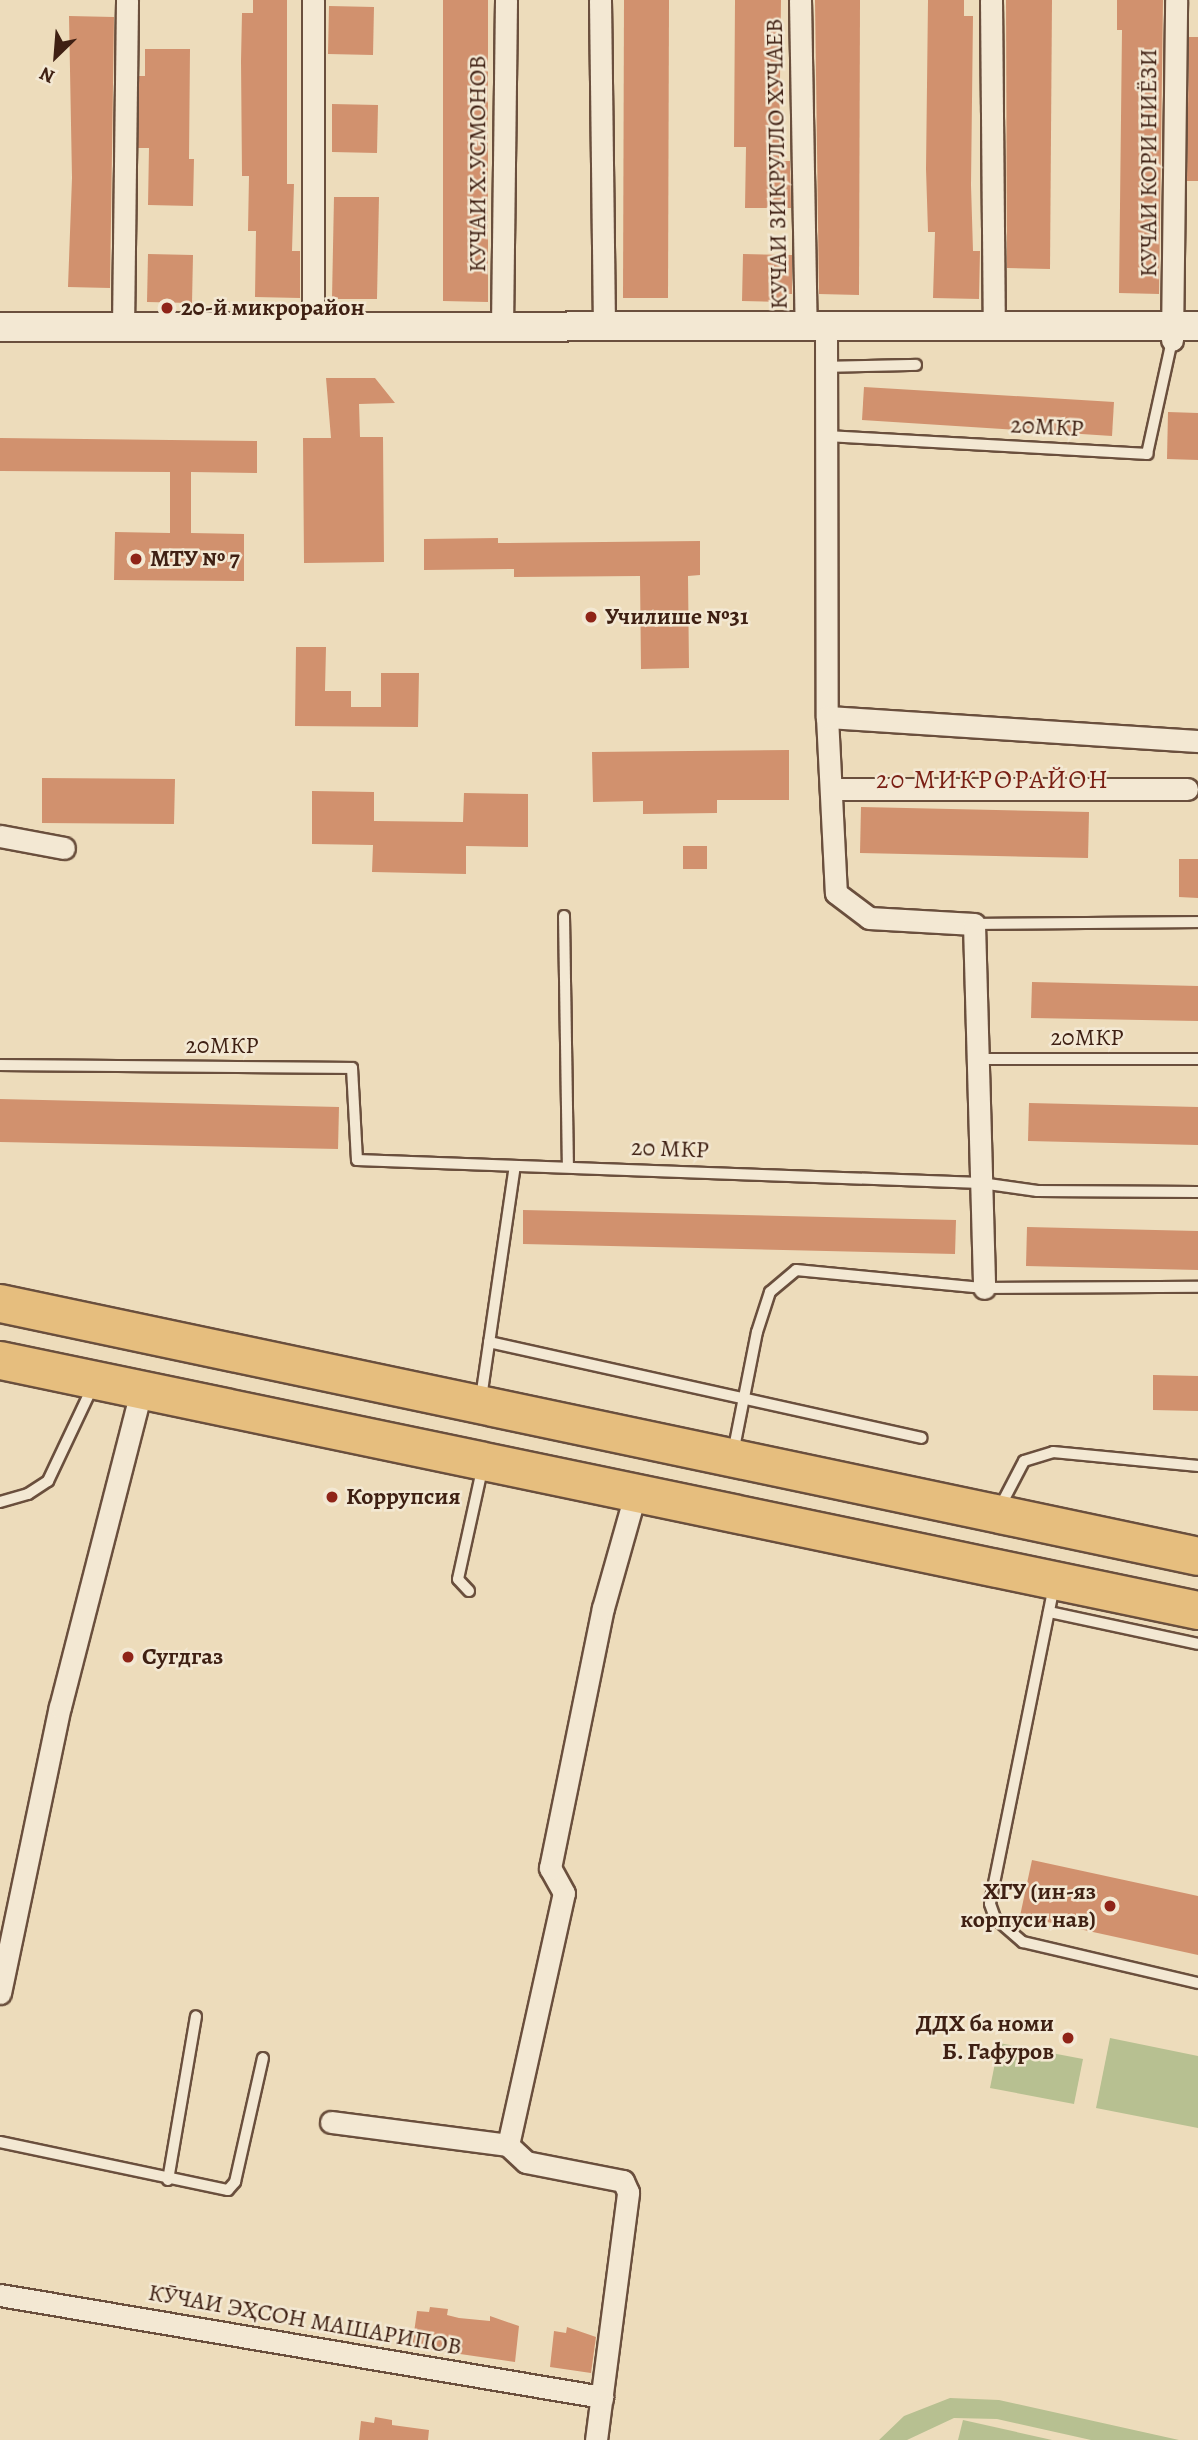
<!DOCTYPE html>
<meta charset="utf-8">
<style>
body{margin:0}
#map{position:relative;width:1198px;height:2440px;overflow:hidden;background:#eddcbb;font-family:Alegreya,serif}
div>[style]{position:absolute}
.green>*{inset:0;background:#b7c091}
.building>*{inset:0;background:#d1916e}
.roads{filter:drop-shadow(2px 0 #6a4f3d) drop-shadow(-2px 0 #6a4f3d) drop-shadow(0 2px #6a4f3d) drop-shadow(0 -2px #6a4f3d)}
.lane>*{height:10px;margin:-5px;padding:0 5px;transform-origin:5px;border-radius:5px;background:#f3e8d3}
.street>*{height:21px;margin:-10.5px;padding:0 10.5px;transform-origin:10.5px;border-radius:10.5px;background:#f3e8d3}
.secondary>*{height:28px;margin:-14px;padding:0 14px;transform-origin:14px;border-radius:14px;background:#f3e8d3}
.highway>*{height:37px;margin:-18.5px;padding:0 18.5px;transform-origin:18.5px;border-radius:18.5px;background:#e6be7e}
.dots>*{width:19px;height:19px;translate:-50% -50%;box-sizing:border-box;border:4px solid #f3e8d3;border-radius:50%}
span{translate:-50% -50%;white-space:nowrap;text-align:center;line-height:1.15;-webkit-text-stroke:5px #f3e8d3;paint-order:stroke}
.street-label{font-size:24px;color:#3f2013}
.poi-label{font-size:24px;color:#3f2013;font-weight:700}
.left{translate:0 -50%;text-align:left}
.right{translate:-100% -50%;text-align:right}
.neighbourhood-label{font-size:26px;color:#7a1f14;letter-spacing:2px}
.north{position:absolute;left:21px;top:21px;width:70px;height:70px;-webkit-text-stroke:5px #f3e8d3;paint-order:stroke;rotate:205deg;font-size:19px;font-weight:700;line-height:28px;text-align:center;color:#3f2013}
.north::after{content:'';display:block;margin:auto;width:24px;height:32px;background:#3f2013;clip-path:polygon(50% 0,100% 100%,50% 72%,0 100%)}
</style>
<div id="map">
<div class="green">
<i style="clip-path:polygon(1110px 2038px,1198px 2056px,1198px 2128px,1096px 2108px)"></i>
<i style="clip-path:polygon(999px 2043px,1083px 2059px,1074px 2104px,990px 2088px)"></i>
<i style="clip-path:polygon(950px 2398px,999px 2400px,1179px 2440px,1091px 2440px,997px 2419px,954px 2418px,907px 2440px,879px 2440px,904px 2416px)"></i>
<i style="clip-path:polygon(963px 2420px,1052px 2440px,958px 2440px)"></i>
</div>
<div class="building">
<i style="clip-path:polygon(253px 0,287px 0,287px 184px,294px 184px,292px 251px,300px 251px,300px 298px,255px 297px,256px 231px,248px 231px,249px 176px,242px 176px,241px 61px,242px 13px,253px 13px)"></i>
<i style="clip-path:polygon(443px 0,488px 0,488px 302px,443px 301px)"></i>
<i style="clip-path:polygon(624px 0,669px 0,668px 298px,623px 298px)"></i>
<i style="clip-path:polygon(735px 0,781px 0,779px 161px,790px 161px,791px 208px,745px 208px,746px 147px,734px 147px)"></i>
<i style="clip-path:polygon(815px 0,860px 0,859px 295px,819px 294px)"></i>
<i style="clip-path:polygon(928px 0,964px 0,964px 16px,973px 16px,971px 185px,973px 251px,980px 251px,979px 299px,933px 298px,935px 232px,928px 232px,926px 169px)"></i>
<i style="clip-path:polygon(1006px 0,1052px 0,1050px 269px,1007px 268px)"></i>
<i style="clip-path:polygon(1117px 0,1163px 0,1159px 294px,1119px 293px,1122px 30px,1117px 30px)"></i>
<i style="clip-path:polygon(329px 6px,374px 7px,373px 55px,328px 54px)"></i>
<i style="clip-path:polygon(69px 16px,114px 17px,110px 288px,68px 287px,72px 178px)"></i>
<i style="clip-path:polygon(1189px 37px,1198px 37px,1198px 181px,1187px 181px)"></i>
<i style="clip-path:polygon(145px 49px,190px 49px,189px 159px,194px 159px,193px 206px,148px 205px,149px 148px,138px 148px,139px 76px,145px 76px)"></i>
<i style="clip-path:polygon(332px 104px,378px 105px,377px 153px,332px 152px)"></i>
<i style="clip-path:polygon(334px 197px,379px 197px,377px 299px,332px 299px)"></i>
<i style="clip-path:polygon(148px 254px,193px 255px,192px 303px,147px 302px)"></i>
<i style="clip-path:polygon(743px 254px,792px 255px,792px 294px,788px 294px,788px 302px,742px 301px)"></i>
<i style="clip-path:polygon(326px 378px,375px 378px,395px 403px,359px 404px,360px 437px,383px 437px,384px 562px,304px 563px,303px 438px,331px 438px)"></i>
<i style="clip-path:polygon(864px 387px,1114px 402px,1112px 436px,862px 420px)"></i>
<i style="clip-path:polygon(1168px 412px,1198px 413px,1198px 460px,1167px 459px)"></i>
<i style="clip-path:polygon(0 438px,257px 441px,257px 473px,191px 472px,191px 533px,244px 534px,244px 581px,114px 580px,115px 532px,170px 533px,170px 472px,0 471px)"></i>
<i style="clip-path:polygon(498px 538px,498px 543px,700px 541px,700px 575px,688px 576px,689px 668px,641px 669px,640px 576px,514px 577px,514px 569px,424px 570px,424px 539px)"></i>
<i style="clip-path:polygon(296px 647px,326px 647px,325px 691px,351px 691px,351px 707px,381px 707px,381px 673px,419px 673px,418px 727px,295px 726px)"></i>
<i style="clip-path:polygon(789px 750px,789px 800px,717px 800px,717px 813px,643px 814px,643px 801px,593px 802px,592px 752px)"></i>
<i style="clip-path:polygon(42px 778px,175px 779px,174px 824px,42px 823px)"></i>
<i style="clip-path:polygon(312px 791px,374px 792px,374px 821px,463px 822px,464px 793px,528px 794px,528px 847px,466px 846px,466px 874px,372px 872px,373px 845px,312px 844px)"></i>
<i style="clip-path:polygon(861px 807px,1089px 812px,1088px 858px,860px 853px)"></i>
<i style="clip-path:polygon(683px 846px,707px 846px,707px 869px,683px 869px)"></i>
<i style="clip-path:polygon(1179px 859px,1198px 859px,1198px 898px,1179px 897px)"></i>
<i style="clip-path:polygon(1032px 982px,1198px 986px,1198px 1021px,1031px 1018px)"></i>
<i style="clip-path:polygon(0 1099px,339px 1107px,338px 1149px,0 1142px)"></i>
<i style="clip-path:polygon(1029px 1103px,1198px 1107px,1198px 1145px,1028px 1141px)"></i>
<i style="clip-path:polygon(523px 1210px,956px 1220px,955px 1254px,523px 1244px)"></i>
<i style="clip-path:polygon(1027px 1227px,1198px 1231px,1198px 1270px,1026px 1266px)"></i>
<i style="clip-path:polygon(1153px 1375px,1198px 1376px,1198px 1411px,1153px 1410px)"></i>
<i style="clip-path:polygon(1032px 1860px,1198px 1896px,1198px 1955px,1020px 1916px)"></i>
<i style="clip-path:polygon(430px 2307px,448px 2309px,447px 2315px,459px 2318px,490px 2321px,490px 2316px,519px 2326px,515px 2362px,412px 2347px,417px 2311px,429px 2312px)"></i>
<i style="clip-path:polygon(567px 2327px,596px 2337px,591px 2373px,550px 2367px,554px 2331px,566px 2333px)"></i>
<i style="clip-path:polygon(375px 2417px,392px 2420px,392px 2425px,429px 2430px,428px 2440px,359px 2440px,361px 2421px,374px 2423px)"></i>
</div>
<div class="roads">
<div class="lane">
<i style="left:826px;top:367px;width:90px;rotate:-1.3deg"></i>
<i style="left:827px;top:436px;width:321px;rotate:3.2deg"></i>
<i style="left:1147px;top:454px;width:117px;rotate:-77.6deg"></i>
<i style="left:564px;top:916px;width:250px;rotate:89.1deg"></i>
<i style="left:974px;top:924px;width:224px;rotate:-0.5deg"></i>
<i style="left:976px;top:1059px;width:222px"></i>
<i style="left:0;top:1065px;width:352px;rotate:0.5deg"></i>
<i style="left:352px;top:1068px;width:92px;rotate:86.9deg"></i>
<i style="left:357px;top:1160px;width:624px;rotate:2.11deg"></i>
<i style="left:981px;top:1183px;width:57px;rotate:8.1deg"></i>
<i style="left:1037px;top:1191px;width:161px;rotate:0.4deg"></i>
<i style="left:489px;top:1342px;width:443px;rotate:12.5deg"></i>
<i style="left:481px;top:1398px;width:234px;rotate:-81.7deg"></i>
<i style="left:733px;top:1453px;width:123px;rotate:-78.8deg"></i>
<i style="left:757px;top:1332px;width:42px;rotate:-72deg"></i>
<i style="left:770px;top:1292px;width:34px;rotate:-40deg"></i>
<i style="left:796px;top:1270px;width:189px;rotate:5.5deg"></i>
<i style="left:984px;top:1288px;width:214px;rotate:-0.3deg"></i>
<i style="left:0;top:1502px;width:29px;rotate:-16deg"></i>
<i style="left:28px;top:1494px;width:24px;rotate:-33deg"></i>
<i style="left:48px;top:1481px;width:105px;rotate:-64.7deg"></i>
<i style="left:1000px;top:1507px;width:52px;rotate:-62.4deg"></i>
<i style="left:1024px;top:1461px;width:30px;rotate:-17deg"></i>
<i style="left:1053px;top:1452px;width:146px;rotate:5.5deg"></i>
<i style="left:1054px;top:1586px;width:324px;rotate:101.4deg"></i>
<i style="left:990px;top:1904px;width:15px;rotate:70deg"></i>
<i style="left:995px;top:1918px;width:37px;rotate:41deg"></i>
<i style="left:1023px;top:1942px;width:180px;rotate:13.2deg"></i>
<i style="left:469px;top:1591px;width:16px;rotate:-133deg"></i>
<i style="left:458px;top:1579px;width:117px;rotate:-77.6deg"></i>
<i style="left:1049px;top:1612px;width:152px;rotate:12.1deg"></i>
<i style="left:0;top:2142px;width:233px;rotate:11.9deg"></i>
<i style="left:228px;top:2190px;width:11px;rotate:-49deg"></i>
<i style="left:235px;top:2182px;width:127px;rotate:-77.3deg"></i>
<i style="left:168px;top:2180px;width:166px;rotate:-80.3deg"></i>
</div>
<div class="street">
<i style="left:600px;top:0;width:326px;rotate:89.3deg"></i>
<i style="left:800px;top:0;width:328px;rotate:89deg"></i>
<i style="left:991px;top:0;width:328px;rotate:89.5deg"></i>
<i style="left:313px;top:328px;width:328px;rotate:-90deg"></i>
<i style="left:502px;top:328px;width:328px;rotate:-89.3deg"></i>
<i style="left:826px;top:328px;width:389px;rotate:89.9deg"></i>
<i style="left:827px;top:717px;width:176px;rotate:87.1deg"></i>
<i style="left:836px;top:893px;width:41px;rotate:37.1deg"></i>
<i style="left:869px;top:918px;width:105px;rotate:3.3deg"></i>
<i style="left:974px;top:924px;width:364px;rotate:88.4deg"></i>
<i style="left:123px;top:329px;width:329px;rotate:-89.3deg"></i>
<i style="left:1172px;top:340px;width:340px;rotate:-89.3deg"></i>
<i style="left:827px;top:717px;width:372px;rotate:3.7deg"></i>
<i style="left:831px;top:789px;width:356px"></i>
<i style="left:0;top:836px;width:65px;rotate:10.6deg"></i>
<i style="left:0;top:1993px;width:292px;rotate:-78.2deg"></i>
<i style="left:60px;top:1707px;width:330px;rotate:-75.6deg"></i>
<i style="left:331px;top:2122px;width:178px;rotate:7.4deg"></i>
<i style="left:0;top:2295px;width:611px;rotate:9.62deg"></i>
<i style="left:596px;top:2440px;width:250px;rotate:-82.6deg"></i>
<i style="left:628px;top:2192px;width:12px;rotate:-114deg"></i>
<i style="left:623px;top:2181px;width:99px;rotate:-168.9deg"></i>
<i style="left:526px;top:2162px;width:25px;rotate:-137deg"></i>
<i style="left:508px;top:2145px;width:258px;rotate:-77.5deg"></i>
<i style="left:564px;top:1893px;width:29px;rotate:-119deg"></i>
<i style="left:550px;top:1868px;width:265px;rotate:-78.5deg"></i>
<i style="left:603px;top:1608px;width:122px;rotate:-74.2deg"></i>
</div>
<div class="secondary">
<i style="left:0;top:327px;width:1198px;rotate:-0.05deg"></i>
</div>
<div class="highway">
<i style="left:0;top:1303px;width:1224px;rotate:11.92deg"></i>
<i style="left:0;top:1360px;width:1224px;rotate:11.79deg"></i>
</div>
</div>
<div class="dots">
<i style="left:167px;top:308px;background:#8f2418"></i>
<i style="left:136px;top:559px;background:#8f2418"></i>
<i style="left:591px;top:617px;background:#8f2418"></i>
<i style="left:332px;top:1497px;background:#8f2418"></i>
<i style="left:128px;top:1657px;background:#8f2418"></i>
<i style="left:1110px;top:1906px;background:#8f2418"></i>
<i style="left:1068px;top:2038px;background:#8f2418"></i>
</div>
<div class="street-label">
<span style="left:1149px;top:163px;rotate:-90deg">КУЧАИ КОРИ НИЁЗИ</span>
<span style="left:478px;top:164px;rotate:-90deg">КУЧАИ Х.УСМОНОВ</span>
<span style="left:777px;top:164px;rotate:-91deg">КУЧАИ ЗИКРУЛЛО ХУЧАЕВ</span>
<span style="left:1047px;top:427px;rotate:3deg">20МКР</span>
<span style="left:1087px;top:1038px">20МКР</span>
<span style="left:222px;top:1046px">20МКР</span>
<span style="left:670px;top:1149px;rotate:2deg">20 МКР</span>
<span style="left:305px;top:2320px;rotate:10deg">КӮЧАИ ЭҲСОН МАШАРИПОВ</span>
</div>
<div class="poi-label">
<span class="left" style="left:181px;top:308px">20-й микрорайон</span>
<span class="left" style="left:150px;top:559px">МТУ № 7</span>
<span class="left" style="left:605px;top:617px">Училише №31</span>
<span class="left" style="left:346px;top:1497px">Коррупсия</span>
<span class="left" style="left:142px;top:1657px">Сугдгаз</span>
<span class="right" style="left:1096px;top:1906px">ХГУ (ин-яз<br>корпуси нав)</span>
<span class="right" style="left:1054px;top:2038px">ДДХ ба номи<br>Б. Гафуров</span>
</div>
<div class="neighbourhood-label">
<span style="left:993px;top:780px">20 МИКРОРАЙОН</span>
</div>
<div class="north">N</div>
</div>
